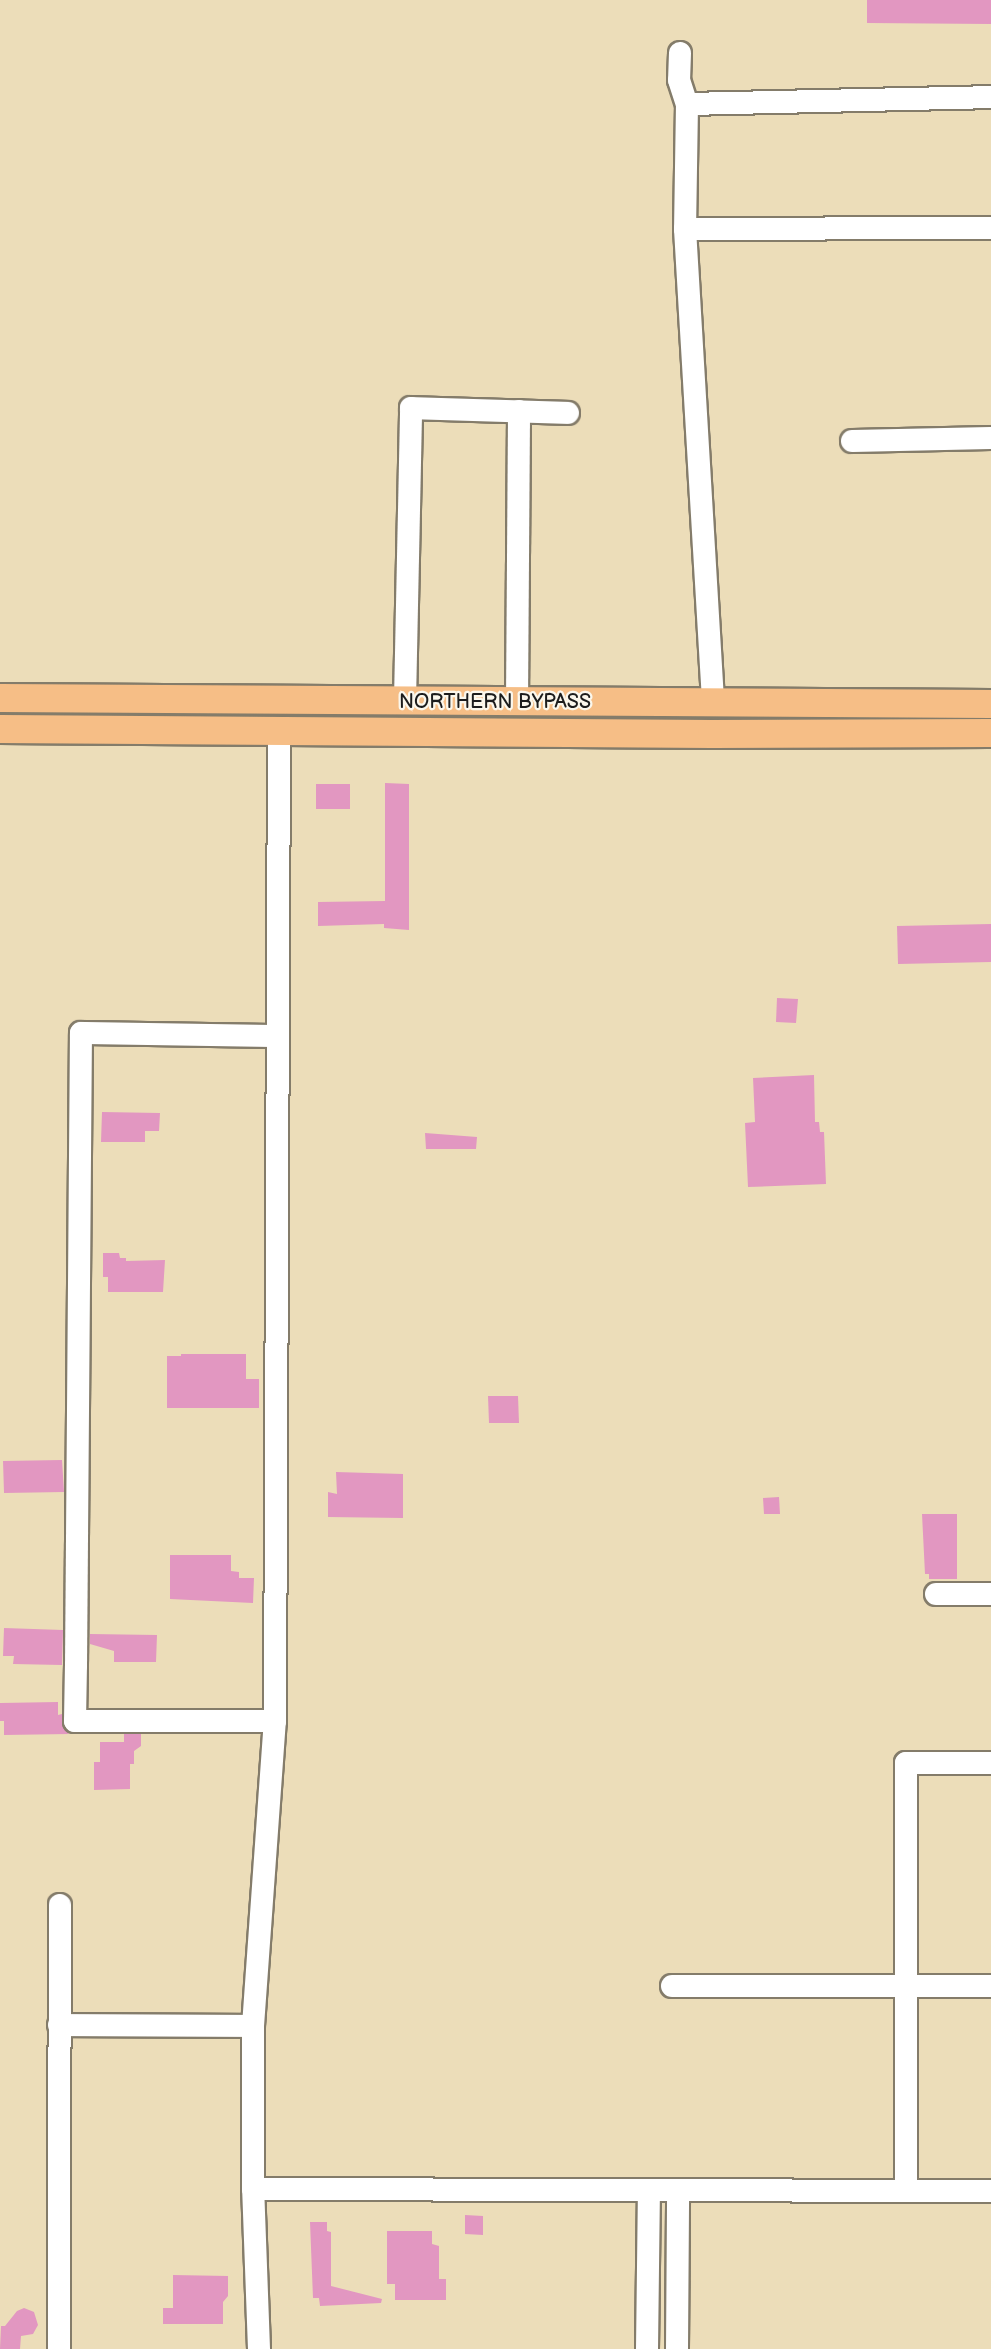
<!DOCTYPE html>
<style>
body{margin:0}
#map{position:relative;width:991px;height:2349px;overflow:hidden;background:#ecddb9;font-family:"Balsamiq Sans",sans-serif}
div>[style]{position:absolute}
.building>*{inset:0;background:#e297c1}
.roads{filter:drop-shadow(2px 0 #847c6a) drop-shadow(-2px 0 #847c6a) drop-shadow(0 2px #847c6a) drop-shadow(0 -2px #847c6a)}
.minor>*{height:22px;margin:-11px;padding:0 11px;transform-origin:11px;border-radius:11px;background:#fff}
.major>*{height:28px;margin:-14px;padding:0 14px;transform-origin:14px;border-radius:14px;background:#f6be86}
span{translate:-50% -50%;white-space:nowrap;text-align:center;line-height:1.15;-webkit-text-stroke:4.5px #fbf7ec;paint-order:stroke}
.street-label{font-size:20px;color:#1c1c1c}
</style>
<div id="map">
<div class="building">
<i style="clip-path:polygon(867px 0,991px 0,991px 24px,867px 23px)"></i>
<i style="clip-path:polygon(385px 783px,409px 784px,409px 930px,384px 928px,384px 924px,318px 926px,318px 902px,385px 901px)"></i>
<i style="clip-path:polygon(316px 784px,350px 784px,350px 809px,316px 809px)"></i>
<i style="clip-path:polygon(991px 924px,991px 962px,898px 964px,897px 926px)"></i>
<i style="clip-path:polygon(777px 998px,798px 999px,796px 1023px,776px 1022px)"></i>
<i style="clip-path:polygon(814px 1075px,815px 1122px,819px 1122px,820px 1132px,824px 1132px,826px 1184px,748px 1187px,745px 1123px,755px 1122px,753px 1078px)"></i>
<i style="clip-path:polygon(102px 1112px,160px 1113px,159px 1131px,145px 1131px,145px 1142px,101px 1142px)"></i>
<i style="clip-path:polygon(425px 1133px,477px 1137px,476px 1149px,426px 1149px)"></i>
<i style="clip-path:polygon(103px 1253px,119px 1253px,120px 1258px,126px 1258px,126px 1261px,165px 1260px,163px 1292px,108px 1292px,108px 1277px,103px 1277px)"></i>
<i style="clip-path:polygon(181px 1354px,246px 1354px,246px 1379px,259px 1379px,259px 1408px,167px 1408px,167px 1356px,181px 1356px)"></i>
<i style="clip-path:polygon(488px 1396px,518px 1396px,519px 1423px,489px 1423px)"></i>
<i style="clip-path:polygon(62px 1460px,64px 1492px,4px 1493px,3px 1461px)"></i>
<i style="clip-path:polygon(336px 1472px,403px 1474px,403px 1518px,328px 1517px,328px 1492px,337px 1494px)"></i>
<i style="clip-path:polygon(779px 1497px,780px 1514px,764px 1514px,763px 1498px)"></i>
<i style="clip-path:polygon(922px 1514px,957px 1514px,957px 1579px,929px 1579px,929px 1574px,925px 1574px)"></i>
<i style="clip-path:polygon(170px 1555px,231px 1555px,231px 1571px,239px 1572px,239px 1578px,254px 1578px,253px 1603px,170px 1599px)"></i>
<i style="clip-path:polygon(4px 1628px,63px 1630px,62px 1665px,13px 1664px,14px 1656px,3px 1656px)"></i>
<i style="clip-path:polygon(90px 1634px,157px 1635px,156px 1662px,114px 1662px,114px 1651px,90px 1644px)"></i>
<i style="clip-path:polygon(58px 1702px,58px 1715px,62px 1714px,63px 1727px,69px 1734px,4px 1735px,4px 1721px,0 1721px,0 1703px)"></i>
<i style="clip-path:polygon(124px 1734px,141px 1734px,141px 1746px,134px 1751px,134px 1764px,130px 1764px,130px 1789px,94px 1790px,94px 1762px,100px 1762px,100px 1742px,124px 1742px)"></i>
<i style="clip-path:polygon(465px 2215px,483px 2216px,483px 2235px,465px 2234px)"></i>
<i style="clip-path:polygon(310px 2222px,327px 2222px,327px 2231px,331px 2232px,331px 2286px,382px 2299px,381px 2303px,320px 2306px,319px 2298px,313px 2298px)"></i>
<i style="clip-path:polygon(387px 2231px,432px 2231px,432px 2244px,439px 2246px,439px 2279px,446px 2279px,446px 2300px,395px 2300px,395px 2284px,387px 2284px)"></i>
<i style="clip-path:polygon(173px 2275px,228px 2276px,228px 2296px,223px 2302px,223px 2324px,163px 2324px,163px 2308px,173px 2308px)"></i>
<i style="clip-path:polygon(24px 2308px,34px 2312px,38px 2325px,33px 2334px,21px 2336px,20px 2349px,0 2349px,1px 2326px,5px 2326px,17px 2311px)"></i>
</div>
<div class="roads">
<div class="minor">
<i style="left:680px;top:53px;width:27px;rotate:92deg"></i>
<i style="left:679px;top:80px;width:25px;rotate:72deg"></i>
<i style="left:687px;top:104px;width:125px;rotate:90.9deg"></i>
<i style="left:685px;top:229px;width:476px;rotate:86.6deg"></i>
<i style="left:687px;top:104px;width:304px;rotate:-1.3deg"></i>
<i style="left:685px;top:229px;width:306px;rotate:-0.2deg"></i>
<i style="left:852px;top:441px;width:139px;rotate:-1.2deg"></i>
<i style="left:405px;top:701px;width:293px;rotate:-88.8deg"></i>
<i style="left:411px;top:408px;width:157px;rotate:1.8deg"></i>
<i style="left:517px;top:702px;width:291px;rotate:-89.6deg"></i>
<i style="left:936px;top:1594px;width:55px"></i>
<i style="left:275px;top:1721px;width:200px;rotate:180deg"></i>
<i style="left:75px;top:1721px;width:55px;rotate:-89deg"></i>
<i style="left:76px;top:1666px;width:633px;rotate:-89.55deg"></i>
<i style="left:81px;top:1033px;width:196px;rotate:0.9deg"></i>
<i style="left:672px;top:1986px;width:319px"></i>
<i style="left:59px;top:2025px;width:194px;rotate:0.3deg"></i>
<i style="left:253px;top:2189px;width:738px;rotate:0.16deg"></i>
<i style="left:906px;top:2191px;width:428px;rotate:-90deg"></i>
<i style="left:906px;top:1763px;width:85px"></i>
<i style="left:59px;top:2349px;width:444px;rotate:-89.9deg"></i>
<i style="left:259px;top:2349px;width:160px;rotate:-92.1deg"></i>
<i style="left:253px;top:2189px;width:163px;rotate:-90deg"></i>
<i style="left:253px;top:2026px;width:306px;rotate:-85.9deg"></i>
<i style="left:275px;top:1721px;width:990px;rotate:-89.77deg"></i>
<i style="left:647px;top:2349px;width:157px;rotate:-89.3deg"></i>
<i style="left:677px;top:2349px;width:157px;rotate:-89.6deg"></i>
</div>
<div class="major">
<i style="left:0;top:698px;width:991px;rotate:0.35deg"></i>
<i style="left:0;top:729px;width:712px;rotate:0.4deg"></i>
<i style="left:712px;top:734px;width:279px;rotate:-0.2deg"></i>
</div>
</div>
<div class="street-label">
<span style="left:495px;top:702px">NORTHERN BYPASS</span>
</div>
</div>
